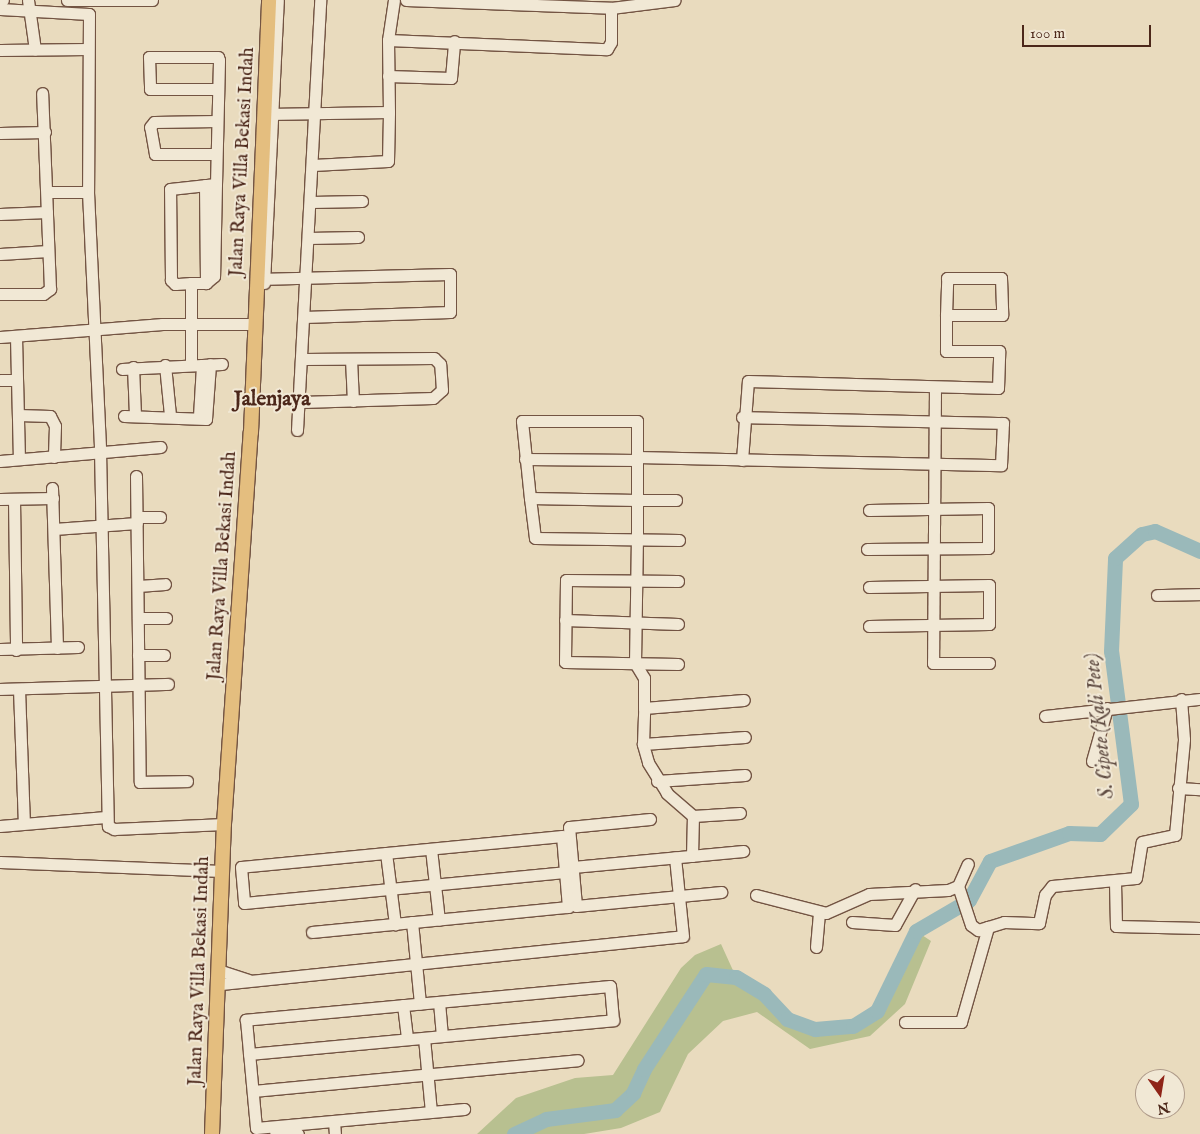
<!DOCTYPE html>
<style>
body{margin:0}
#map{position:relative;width:1200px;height:1134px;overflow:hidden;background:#e9dbbe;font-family:"IM FELL English",serif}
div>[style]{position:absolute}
.green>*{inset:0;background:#b8c090}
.river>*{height:15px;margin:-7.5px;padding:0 7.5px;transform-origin:7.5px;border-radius:7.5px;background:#9ab9ba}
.roads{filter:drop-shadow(1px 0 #735443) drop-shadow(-1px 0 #735443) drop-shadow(0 1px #735443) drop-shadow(0 -1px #735443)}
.minor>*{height:11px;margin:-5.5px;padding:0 5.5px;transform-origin:5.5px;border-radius:5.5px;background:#f1e8d5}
.major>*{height:14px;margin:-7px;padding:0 7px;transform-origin:7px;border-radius:7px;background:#e4be7f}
span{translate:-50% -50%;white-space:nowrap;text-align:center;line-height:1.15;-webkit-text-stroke:4px #f1e8d5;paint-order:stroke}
.street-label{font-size:19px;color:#4c271a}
.water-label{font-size:20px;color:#604c42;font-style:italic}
.quarter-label{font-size:21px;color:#4c271a;font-weight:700}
.north{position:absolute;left:1135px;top:1069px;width:50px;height:50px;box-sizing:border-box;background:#f1e8d5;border:1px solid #af9b8a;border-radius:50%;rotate:167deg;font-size:14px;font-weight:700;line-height:20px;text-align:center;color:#4c271a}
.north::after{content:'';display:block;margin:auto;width:18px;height:22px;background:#8f2418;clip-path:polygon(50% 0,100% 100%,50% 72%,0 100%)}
.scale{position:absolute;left:1022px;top:25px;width:129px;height:22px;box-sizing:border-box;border:2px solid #4c271a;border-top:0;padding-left:6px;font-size:15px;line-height:18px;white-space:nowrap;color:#4c271a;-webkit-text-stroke:4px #f1e8d5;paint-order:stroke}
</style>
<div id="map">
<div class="green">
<i style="clip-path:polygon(916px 931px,931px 941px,905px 1004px,870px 1036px,810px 1049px,757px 1012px,723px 1021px,688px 1054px,660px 1112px,621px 1128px,584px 1134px,477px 1134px,516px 1098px,575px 1078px,613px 1075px,681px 968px,695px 955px,721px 944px,736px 977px,764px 994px,787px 1019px,815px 1029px,853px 1026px,877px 1011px)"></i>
</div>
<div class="river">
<i style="left:514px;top:1134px;width:35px;rotate:-25deg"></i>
<i style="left:546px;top:1119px;width:70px;rotate:-7.4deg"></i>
<i style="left:615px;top:1110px;width:25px;rotate:-43deg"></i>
<i style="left:633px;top:1093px;width:26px;rotate:-65deg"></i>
<i style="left:644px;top:1069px;width:113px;rotate:-56.9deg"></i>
<i style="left:706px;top:974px;width:30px;rotate:6deg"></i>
<i style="left:736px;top:977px;width:33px;rotate:31deg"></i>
<i style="left:764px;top:994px;width:34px;rotate:47deg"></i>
<i style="left:787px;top:1019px;width:30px;rotate:20deg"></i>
<i style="left:815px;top:1029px;width:38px;rotate:-5deg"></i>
<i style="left:853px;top:1026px;width:28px;rotate:-32deg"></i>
<i style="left:877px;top:1011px;width:89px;rotate:-64deg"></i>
<i style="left:916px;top:931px;width:61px;rotate:-30.3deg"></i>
<i style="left:969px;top:900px;width:44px;rotate:-61.7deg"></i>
<i style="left:990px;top:861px;width:84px;rotate:-19.5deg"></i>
<i style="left:1069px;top:833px;width:31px;rotate:2deg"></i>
<i style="left:1100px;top:834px;width:43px;rotate:-44.1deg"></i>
<i style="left:1131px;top:804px;width:154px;rotate:-97.4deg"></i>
<i style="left:1111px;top:651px;width:93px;rotate:-87.5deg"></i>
<i style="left:1115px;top:558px;width:36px;rotate:-42deg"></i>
<i style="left:1142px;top:534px;width:13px;rotate:-13deg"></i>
<i style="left:1155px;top:531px;width:49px;rotate:24deg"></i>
</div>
<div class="roads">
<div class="minor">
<i style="left:28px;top:0;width:50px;rotate:82deg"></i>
<i style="left:67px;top:0;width:85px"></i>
<i style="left:406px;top:0;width:205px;rotate:2.2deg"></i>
<i style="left:611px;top:8px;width:64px;rotate:-7.1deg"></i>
<i style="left:0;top:1px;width:3px;rotate:-18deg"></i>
<i style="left:0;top:9px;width:89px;rotate:3.2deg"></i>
<i style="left:89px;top:14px;width:178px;rotate:90.3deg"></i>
<i style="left:88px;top:192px;width:258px;rotate:87.3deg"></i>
<i style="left:100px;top:450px;width:376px;rotate:88.8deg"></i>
<i style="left:108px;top:826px;width:7px;rotate:27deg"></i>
<i style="left:114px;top:829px;width:110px;rotate:-2.6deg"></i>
<i style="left:388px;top:40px;width:219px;rotate:2.4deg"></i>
<i style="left:607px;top:49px;width:8px;rotate:-60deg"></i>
<i style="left:611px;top:42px;width:34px;rotate:-90deg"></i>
<i style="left:0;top:50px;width:88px;rotate:-0.7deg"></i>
<i style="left:388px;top:76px;width:63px;rotate:1.8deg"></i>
<i style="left:451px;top:78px;width:37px;rotate:-85deg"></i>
<i style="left:267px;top:114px;width:122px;rotate:-0.9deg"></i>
<i style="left:389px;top:112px;width:72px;rotate:-90.8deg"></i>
<i style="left:388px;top:40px;width:40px;rotate:-81.5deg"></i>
<i style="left:0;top:133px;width:45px;rotate:-1.3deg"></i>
<i style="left:216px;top:154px;width:61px;rotate:180deg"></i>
<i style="left:155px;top:154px;width:27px;rotate:-100deg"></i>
<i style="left:150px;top:127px;width:6px;rotate:-51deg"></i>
<i style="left:154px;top:122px;width:63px;rotate:-0.9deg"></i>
<i style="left:313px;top:165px;width:75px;rotate:-3.1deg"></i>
<i style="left:388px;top:161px;width:49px;rotate:-88.8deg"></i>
<i style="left:216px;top:184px;width:124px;rotate:-88.6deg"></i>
<i style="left:219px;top:60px;width:3px;rotate:-108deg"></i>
<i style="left:218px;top:57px;width:69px;rotate:180deg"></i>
<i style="left:149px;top:57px;width:32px;rotate:88deg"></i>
<i style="left:150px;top:89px;width:68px"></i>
<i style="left:205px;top:185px;width:98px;rotate:89.4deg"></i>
<i style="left:47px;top:192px;width:41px"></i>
<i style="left:311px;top:202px;width:51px;rotate:-1.1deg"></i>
<i style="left:0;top:214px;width:47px;rotate:-2.4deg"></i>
<i style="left:308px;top:238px;width:50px;rotate:-1.1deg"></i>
<i style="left:0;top:254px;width:48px;rotate:-3.6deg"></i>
<i style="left:258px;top:279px;width:192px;rotate:-1.5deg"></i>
<i style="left:450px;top:274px;width:38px;rotate:90deg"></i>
<i style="left:450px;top:312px;width:146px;rotate:178deg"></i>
<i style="left:264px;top:283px;width:283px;rotate:-87.2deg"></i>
<i style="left:0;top:294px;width:43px"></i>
<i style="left:43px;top:294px;width:9px;rotate:-36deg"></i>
<i style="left:50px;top:289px;width:196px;rotate:-92.3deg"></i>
<i style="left:0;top:337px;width:163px;rotate:-4.6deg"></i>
<i style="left:162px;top:324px;width:93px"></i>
<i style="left:16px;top:337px;width:122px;rotate:88.6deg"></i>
<i style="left:351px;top:359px;width:42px;rotate:87.3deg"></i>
<i style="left:165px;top:365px;width:50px;rotate:84.3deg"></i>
<i style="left:191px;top:365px;width:82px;rotate:-90deg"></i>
<i style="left:191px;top:283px;width:16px;rotate:176deg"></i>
<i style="left:175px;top:284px;width:6px;rotate:-135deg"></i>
<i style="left:171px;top:280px;width:91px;rotate:-90.6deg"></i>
<i style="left:170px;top:189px;width:46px;rotate:-6.2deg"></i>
<i style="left:216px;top:184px;width:92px;rotate:91.2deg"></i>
<i style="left:214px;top:276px;width:11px;rotate:139deg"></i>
<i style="left:206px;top:283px;width:15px;rotate:180deg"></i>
<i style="left:133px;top:367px;width:48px;rotate:87.6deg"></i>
<i style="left:122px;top:369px;width:100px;rotate:-2.9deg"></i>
<i style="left:0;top:380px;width:16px"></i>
<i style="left:935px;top:387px;width:276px;rotate:90.4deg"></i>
<i style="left:933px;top:663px;width:56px"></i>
<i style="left:301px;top:402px;width:132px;rotate:-1.7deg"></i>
<i style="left:433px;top:398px;width:12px;rotate:-42deg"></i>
<i style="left:442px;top:390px;width:26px;rotate:-94deg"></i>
<i style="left:440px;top:364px;width:8px;rotate:-135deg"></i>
<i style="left:434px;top:358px;width:131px;rotate:179.6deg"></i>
<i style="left:18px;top:415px;width:32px;rotate:2deg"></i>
<i style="left:50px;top:416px;width:11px;rotate:63deg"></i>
<i style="left:55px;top:426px;width:31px;rotate:92deg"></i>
<i style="left:124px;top:416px;width:82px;rotate:2.1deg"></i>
<i style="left:206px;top:419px;width:55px;rotate:-85.8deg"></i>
<i style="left:199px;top:416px;width:51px;rotate:-86.6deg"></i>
<i style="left:297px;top:430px;width:431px;rotate:-86.9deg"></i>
<i style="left:637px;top:457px;width:364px;rotate:1.3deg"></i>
<i style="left:1001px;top:465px;width:42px;rotate:-87.3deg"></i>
<i style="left:1003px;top:423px;width:261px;rotate:-178.7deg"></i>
<i style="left:525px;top:459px;width:112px;rotate:0.5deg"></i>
<i style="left:742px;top:460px;width:79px;rotate:-85.7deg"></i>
<i style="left:748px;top:381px;width:250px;rotate:1.6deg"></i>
<i style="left:998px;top:388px;width:37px;rotate:-88deg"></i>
<i style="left:999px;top:351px;width:53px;rotate:180deg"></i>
<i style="left:946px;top:351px;width:36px;rotate:-90deg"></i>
<i style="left:946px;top:315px;width:37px;rotate:-88deg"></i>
<i style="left:947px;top:278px;width:54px"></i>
<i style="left:1001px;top:278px;width:37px;rotate:88deg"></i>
<i style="left:1002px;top:315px;width:56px;rotate:180deg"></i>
<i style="left:0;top:461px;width:161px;rotate:-5deg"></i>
<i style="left:136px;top:476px;width:306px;rotate:89.3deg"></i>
<i style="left:140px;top:782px;width:47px;rotate:-1.2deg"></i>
<i style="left:52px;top:488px;width:160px;rotate:88.2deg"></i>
<i style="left:530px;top:498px;width:40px;rotate:82.9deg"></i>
<i style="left:535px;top:538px;width:144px;rotate:0.8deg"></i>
<i style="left:0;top:499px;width:53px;rotate:-1.1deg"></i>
<i style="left:14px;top:499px;width:151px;rotate:89.2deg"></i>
<i style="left:137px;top:517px;width:23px"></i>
<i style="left:54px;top:529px;width:83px;rotate:-4.1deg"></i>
<i style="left:867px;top:549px;width:121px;rotate:-0.5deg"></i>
<i style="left:988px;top:548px;width:40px;rotate:-90deg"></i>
<i style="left:988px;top:508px;width:119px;rotate:179deg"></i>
<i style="left:138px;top:586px;width:27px;rotate:-4deg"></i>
<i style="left:869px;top:587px;width:120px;rotate:-1deg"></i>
<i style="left:989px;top:585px;width:39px;rotate:90deg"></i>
<i style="left:989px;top:624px;width:120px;rotate:179deg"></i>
<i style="left:1157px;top:595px;width:43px;rotate:-1.3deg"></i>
<i style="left:138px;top:618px;width:28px"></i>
<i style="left:565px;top:620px;width:113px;rotate:2deg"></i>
<i style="left:0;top:649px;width:78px;rotate:-1.5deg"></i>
<i style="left:138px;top:655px;width:26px"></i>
<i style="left:678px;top:664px;width:113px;rotate:-179deg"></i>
<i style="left:565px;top:662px;width:82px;rotate:-89.3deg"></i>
<i style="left:566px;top:580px;width:112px;rotate:0.5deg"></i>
<i style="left:0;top:689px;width:168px;rotate:-1.7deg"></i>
<i style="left:19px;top:689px;width:134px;rotate:87.9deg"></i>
<i style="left:644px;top:708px;width:30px;rotate:-90deg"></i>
<i style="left:644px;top:678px;width:17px;rotate:-121deg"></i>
<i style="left:635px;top:663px;width:124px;rotate:-89.1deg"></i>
<i style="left:637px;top:539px;width:118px;rotate:-90deg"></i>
<i style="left:637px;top:421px;width:115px;rotate:180deg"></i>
<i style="left:522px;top:421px;width:77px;rotate:84.1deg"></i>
<i style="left:530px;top:498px;width:107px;rotate:1.1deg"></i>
<i style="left:637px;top:500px;width:39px"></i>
<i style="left:1045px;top:716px;width:156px;rotate:-6.3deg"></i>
<i style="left:643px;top:744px;width:102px;rotate:-3.9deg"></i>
<i style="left:1092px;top:761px;width:55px;rotate:-74.2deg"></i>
<i style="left:657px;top:781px;width:88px;rotate:-3.9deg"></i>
<i style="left:1178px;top:788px;width:22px;rotate:3deg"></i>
<i style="left:693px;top:816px;width:47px;rotate:-3.7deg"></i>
<i style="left:650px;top:819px;width:81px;rotate:174.4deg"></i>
<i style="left:569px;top:827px;width:79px;rotate:84.9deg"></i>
<i style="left:576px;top:906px;width:146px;rotate:-5.5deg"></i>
<i style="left:0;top:826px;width:106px;rotate:-4.9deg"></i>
<i style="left:431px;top:849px;width:71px;rotate:83.6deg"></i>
<i style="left:386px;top:853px;width:72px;rotate:82.8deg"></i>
<i style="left:692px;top:856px;width:40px;rotate:-88.6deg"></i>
<i style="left:693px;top:816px;width:35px;rotate:-139deg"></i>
<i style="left:667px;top:793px;width:36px;rotate:-122deg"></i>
<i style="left:648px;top:762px;width:19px;rotate:-106deg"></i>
<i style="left:643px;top:744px;width:36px;rotate:-88deg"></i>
<i style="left:644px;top:708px;width:100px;rotate:-4.6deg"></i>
<i style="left:0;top:862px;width:222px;rotate:2.3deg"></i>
<i style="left:573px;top:867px;width:171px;rotate:-5.4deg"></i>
<i style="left:1115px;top:882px;width:44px;rotate:88.7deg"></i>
<i style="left:1116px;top:926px;width:84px;rotate:1.4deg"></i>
<i style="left:958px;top:886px;width:41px;rotate:71.6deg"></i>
<i style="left:971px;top:925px;width:9px;rotate:36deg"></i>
<i style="left:978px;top:930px;width:10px;rotate:-17deg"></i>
<i style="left:756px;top:895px;width:72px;rotate:14.4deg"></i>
<i style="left:826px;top:913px;width:47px;rotate:-23.8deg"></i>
<i style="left:869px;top:894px;width:79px;rotate:-2.9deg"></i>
<i style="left:948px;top:890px;width:11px;rotate:-22deg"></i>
<i style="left:958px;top:886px;width:24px;rotate:-66deg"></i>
<i style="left:412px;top:922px;width:82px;rotate:84.4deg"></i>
<i style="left:852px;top:922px;width:43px;rotate:4deg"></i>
<i style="left:895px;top:925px;width:41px;rotate:-60.9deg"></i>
<i style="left:312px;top:932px;width:257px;rotate:-5.6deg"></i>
<i style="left:568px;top:907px;width:71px;rotate:-94.8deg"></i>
<i style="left:562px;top:836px;width:322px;rotate:174.5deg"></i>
<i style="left:241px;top:867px;width:36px;rotate:85deg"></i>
<i style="left:244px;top:903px;width:322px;rotate:-5.5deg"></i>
<i style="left:816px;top:947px;width:34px;rotate:-85deg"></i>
<i style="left:221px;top:971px;width:29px;rotate:18deg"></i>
<i style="left:221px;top:984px;width:464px;rotate:-5.9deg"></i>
<i style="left:683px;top:936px;width:79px;rotate:-95.8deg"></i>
<i style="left:439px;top:1002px;width:34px;rotate:85deg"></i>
<i style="left:403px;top:1005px;width:34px;rotate:83deg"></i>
<i style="left:905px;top:1022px;width:56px"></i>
<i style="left:961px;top:1022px;width:99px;rotate:-74.1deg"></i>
<i style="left:988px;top:927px;width:17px;rotate:-17deg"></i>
<i style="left:1004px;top:922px;width:35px;rotate:2deg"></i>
<i style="left:1039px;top:923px;width:29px;rotate:-78deg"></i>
<i style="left:1045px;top:895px;width:11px;rotate:-52deg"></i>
<i style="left:1052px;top:886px;width:84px;rotate:-5.4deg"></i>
<i style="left:1136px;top:878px;width:36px;rotate:-81deg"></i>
<i style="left:1142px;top:842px;width:34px;rotate:-12deg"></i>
<i style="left:1175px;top:835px;width:96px;rotate:-84.6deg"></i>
<i style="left:1184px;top:739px;width:40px;rotate:-94.3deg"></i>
<i style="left:424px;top:1038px;width:74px;rotate:84.6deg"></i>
<i style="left:249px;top:1054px;width:366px;rotate:-5.3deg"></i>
<i style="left:613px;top:1020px;width:34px;rotate:-95deg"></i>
<i style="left:610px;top:986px;width:366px;rotate:174.7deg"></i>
<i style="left:246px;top:1020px;width:108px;rotate:84.7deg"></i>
<i style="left:256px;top:1128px;width:209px;rotate:-5.2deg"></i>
<i style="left:253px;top:1091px;width:326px;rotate:-5.4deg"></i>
<i style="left:334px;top:1121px;width:13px;rotate:86deg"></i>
<i style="left:275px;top:1131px;width:23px;rotate:7deg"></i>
</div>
<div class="major">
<i style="left:212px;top:1134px;width:310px;rotate:-87.8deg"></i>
<i style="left:224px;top:824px;width:393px;rotate:-86.1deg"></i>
<i style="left:251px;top:432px;width:432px;rotate:-87.6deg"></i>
</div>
</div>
<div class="street-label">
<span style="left:243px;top:162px;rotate:-87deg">Jalan Raya Villa Bekasi Indah</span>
<span style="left:223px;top:566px;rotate:-86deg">Jalan Raya Villa Bekasi Indah</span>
<span style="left:200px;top:971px;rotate:-88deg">Jalan Raya Villa Bekasi Indah</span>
</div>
<div class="water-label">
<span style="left:1100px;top:726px;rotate:-96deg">S. Cipete (Kali Pete)</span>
</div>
<div class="quarter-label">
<span style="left:272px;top:400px">Jalenjaya</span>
</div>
<div class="north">N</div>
<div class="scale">100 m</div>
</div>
